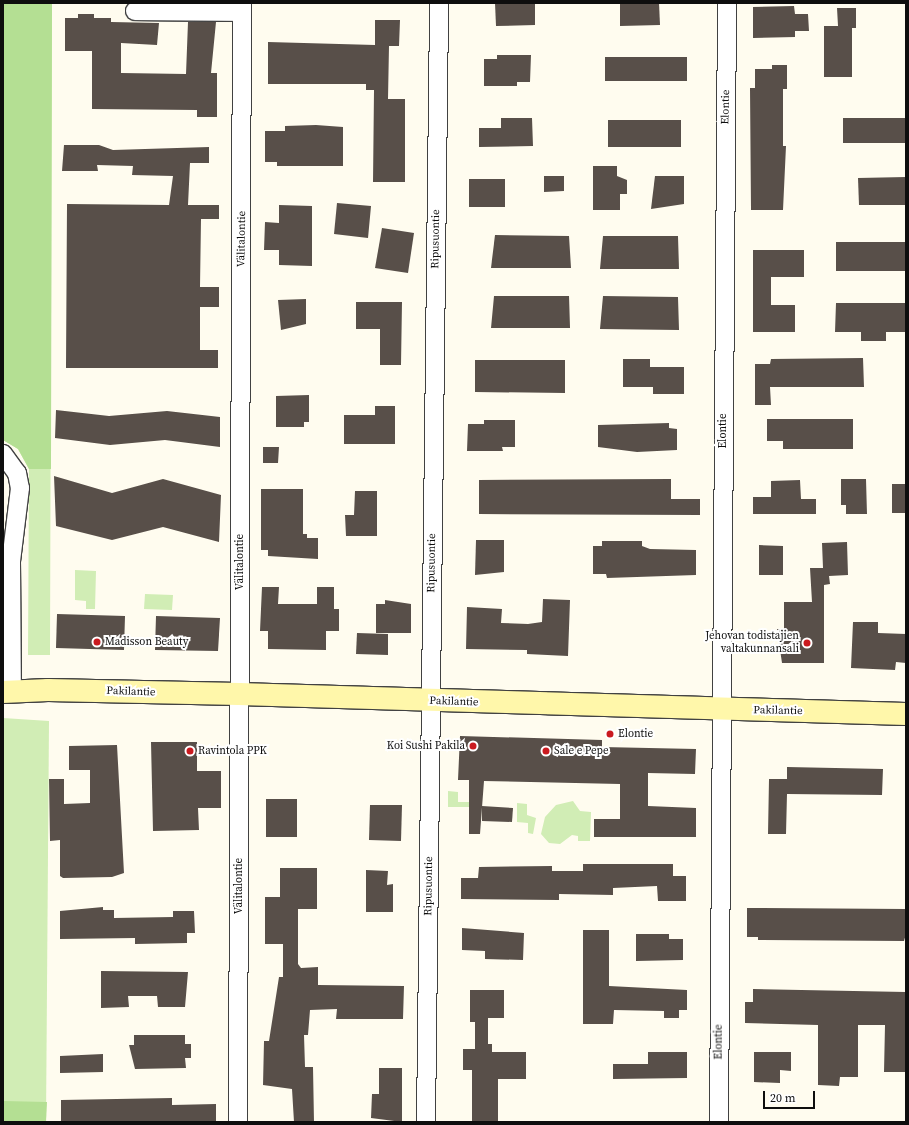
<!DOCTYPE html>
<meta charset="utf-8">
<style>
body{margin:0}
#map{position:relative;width:909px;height:1125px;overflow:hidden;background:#fffcef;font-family:"Source Serif 4",serif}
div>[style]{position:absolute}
.green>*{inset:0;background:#d1edb5}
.forest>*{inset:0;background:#b4df93}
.building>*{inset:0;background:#584f49}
.roads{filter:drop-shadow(1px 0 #414141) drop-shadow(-1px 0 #414141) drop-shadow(0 1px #414141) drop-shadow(0 -1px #414141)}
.minor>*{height:18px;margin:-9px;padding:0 9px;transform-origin:9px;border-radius:9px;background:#fff}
.secondary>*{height:22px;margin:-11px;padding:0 11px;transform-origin:11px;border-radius:11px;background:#fff7aa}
.dots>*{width:11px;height:11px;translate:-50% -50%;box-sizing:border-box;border:2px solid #fff;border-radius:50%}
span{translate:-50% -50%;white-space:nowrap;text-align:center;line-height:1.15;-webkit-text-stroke:4px #fff;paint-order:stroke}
.street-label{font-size:11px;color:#0e0e0e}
.poi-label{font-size:11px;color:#0e0e0e}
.right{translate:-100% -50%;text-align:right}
.left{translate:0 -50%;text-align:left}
.frame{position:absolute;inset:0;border:4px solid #0e0e0e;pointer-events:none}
.scale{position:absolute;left:763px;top:1091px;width:52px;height:18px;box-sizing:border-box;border:2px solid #0e0e0e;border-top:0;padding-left:5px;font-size:12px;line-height:14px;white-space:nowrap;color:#0e0e0e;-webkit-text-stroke:3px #fff;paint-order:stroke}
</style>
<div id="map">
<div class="green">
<i style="clip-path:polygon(3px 3px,52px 3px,50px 655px,28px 655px,29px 469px,18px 449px,3px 440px)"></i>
<i style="clip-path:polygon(75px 570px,96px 571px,95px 609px,86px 609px,86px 601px,75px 600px)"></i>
<i style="clip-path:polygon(145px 594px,173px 595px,172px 610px,144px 609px)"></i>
<i style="clip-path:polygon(3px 718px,49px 721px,46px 1122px,3px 1122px)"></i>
<i style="clip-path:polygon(448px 791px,458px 792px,458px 802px,482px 802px,469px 807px,448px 807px)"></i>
<i style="clip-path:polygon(573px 801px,580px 811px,591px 812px,590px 841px,578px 841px,578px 836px,572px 835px,560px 844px,549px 843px,541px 834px,545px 817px,556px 805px)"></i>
<i style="clip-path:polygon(517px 803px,527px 804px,527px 815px,536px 818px,533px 834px,528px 833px,528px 823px,517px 822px)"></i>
</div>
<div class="forest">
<i style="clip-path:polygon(3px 3px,52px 3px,51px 469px,29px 469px,18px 449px,3px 440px)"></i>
<i style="clip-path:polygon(3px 1101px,47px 1102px,46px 1122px,3px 1122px)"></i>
</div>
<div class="building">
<i style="clip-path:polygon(495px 3px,535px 3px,535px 25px,496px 26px)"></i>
<i style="clip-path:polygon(620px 3px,659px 3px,660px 25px,620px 26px)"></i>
<i style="clip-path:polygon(794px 6px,795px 14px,808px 14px,809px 31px,795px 31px,795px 37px,753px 38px,753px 7px)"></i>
<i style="clip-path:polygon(837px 8px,856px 8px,856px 28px,852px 28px,852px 77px,824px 77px,824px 26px,838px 26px)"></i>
<i style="clip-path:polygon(78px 14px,94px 14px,94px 18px,111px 18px,111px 22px,159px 23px,157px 45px,121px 43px,121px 73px,186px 74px,188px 22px,216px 22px,211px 73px,217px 73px,217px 117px,197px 117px,197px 110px,92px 109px,92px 51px,65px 51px,65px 18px,78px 18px)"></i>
<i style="clip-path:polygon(375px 20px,400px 20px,399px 46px,389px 46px,388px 99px,405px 99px,405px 182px,373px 182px,374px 90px,366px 90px,366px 84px,268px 84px,268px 42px,375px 45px)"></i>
<i style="clip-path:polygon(497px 55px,531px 55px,530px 82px,517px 82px,517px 86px,484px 86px,484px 59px,497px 59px)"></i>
<i style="clip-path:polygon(605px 57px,687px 57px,687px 81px,605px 81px)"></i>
<i style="clip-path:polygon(772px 65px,787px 65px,787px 89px,783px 89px,783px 146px,786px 146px,783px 210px,751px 210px,750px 88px,755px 88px,755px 69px,772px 69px)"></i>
<i style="clip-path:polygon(501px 118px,532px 118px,533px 146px,479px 147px,479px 128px,501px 128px)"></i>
<i style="clip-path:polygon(843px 118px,906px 118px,906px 143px,843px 143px)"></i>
<i style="clip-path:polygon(608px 120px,681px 120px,681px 147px,608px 147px)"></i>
<i style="clip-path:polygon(316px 125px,343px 127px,343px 166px,277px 166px,277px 162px,265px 162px,265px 131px,285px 131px,285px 126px)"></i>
<i style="clip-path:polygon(64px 145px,99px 145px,113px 150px,209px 147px,209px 163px,190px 163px,188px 205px,219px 205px,219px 219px,201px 219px,200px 287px,219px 287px,219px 307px,200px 307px,200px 350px,218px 350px,218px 368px,66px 368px,67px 204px,169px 205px,173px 176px,132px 175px,133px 166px,97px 165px,98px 171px,62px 171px)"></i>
<i style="clip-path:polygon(593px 166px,617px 166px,617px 176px,627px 180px,627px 194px,620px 194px,620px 210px,593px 210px)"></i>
<i style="clip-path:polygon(544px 176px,564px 176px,564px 191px,544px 192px)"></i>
<i style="clip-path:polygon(655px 176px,684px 176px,684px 204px,651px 209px)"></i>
<i style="clip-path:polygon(906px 177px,906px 205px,859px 205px,858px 178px)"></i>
<i style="clip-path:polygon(469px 179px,505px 179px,505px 207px,469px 207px)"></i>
<i style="clip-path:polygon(337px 203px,371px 206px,368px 238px,334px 234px)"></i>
<i style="clip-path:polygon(279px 205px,312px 206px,312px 266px,279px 265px,279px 250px,264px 250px,265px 222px,279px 223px)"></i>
<i style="clip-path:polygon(382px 228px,414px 233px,408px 273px,375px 268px)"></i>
<i style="clip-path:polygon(495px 235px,569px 236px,571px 268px,491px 268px)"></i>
<i style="clip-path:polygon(603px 236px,678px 236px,679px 269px,600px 269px)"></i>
<i style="clip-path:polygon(836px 242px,906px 242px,906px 271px,836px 271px)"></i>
<i style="clip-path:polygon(753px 250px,804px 250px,804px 277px,771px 277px,771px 305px,795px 305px,795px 332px,753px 332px)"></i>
<i style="clip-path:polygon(494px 296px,569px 296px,570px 328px,491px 328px)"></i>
<i style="clip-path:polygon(603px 296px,678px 297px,679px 330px,600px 329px)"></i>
<i style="clip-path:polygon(306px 299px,306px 324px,281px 330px,278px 300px)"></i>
<i style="clip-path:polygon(356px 302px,402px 302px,401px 365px,380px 365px,380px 329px,356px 329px)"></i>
<i style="clip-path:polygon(836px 303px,906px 303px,906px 332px,886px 332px,886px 341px,861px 341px,861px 332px,835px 332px)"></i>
<i style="clip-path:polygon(863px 358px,864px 387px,770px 387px,771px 405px,755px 405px,755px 364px,770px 364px,771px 359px)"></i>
<i style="clip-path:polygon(623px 359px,650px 359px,650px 367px,684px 367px,684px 394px,653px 394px,653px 387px,623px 387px)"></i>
<i style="clip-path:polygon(475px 360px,565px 360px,565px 393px,475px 392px)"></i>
<i style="clip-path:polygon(309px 395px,309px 422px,304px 422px,304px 427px,276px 427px,276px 396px)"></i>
<i style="clip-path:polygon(375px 406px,395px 406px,395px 444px,344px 444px,344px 415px,375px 415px)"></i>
<i style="clip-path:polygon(56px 410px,109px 416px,167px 411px,220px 417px,220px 447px,165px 440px,110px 445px,55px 438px)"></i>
<i style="clip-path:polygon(767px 419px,853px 419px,853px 449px,783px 449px,783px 441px,767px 441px)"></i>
<i style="clip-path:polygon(484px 420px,515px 420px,515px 447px,502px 447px,503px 451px,467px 451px,468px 424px,484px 424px)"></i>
<i style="clip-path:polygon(669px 423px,669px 428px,677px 429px,677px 450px,637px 452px,598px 447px,598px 425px)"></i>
<i style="clip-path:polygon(263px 447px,279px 447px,278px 463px,263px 463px)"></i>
<i style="clip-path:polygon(54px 476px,112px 493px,163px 479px,221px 495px,219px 542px,163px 527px,112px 540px,56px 526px)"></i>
<i style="clip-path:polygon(671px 479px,671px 499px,700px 499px,700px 515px,479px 514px,479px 480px)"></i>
<i style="clip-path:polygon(841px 479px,866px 479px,867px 514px,846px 514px,846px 505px,841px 505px)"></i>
<i style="clip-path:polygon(800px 480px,801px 499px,816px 499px,816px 514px,753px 514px,753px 497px,771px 497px,771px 481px)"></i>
<i style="clip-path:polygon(892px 484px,906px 484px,906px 513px,892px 513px)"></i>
<i style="clip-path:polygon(261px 489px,303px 489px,303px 534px,307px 534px,307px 538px,318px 538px,318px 559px,268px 556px,268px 550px,261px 550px)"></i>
<i style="clip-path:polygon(355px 491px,377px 491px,377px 536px,346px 536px,345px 515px,354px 515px)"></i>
<i style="clip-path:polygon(476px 540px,504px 540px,504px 572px,475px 575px)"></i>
<i style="clip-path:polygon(602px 541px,642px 541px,642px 546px,650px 549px,696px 550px,696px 575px,607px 578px,606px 574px,593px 574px,593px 546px,602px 546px)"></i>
<i style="clip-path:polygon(847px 542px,848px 575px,829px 576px,830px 584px,824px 585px,824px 663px,782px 663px,777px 629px,784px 629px,784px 602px,812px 602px,810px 568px,823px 568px,822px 543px)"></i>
<i style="clip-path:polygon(759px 545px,783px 546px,783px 575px,759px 575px)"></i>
<i style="clip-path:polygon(262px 587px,279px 587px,278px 604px,317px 604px,317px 587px,334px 587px,334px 609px,339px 609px,339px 631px,326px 631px,326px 650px,268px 649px,268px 631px,260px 631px)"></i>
<i style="clip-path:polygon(543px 599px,570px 600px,568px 656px,527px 654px,527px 650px,466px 649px,467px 607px,502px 609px,501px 623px,528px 624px,542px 622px)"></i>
<i style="clip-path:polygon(385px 600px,411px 604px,411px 633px,376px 633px,376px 604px,385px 604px)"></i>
<i style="clip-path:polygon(57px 614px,125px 616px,124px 650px,56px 648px)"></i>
<i style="clip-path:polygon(156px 616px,220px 618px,218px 651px,155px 650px)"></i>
<i style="clip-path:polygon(853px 622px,878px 622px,878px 633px,906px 634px,906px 663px,896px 662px,895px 670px,851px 668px)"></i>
<i style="clip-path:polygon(357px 633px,388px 634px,388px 655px,356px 654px)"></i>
<i style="clip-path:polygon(460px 736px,602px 740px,602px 747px,696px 749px,695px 774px,648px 773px,648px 806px,696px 808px,696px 837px,594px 837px,594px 819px,620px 819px,620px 784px,484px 781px,480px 834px,469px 834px,469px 780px,458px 780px)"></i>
<i style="clip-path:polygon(151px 742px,197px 742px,197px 771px,221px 771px,221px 808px,198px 808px,199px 830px,153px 831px)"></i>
<i style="clip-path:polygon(117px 745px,124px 873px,112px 877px,63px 878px,60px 876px,60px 840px,50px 841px,49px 779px,64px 779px,64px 804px,90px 803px,90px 770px,69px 770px,69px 746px)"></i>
<i style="clip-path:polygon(787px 767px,883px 769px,882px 795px,787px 794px,786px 834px,768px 834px,769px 779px,787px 779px)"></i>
<i style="clip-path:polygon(266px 799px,297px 799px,297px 837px,266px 837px)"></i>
<i style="clip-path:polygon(370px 805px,402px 805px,401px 841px,369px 840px)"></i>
<i style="clip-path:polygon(482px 806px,513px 808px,512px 822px,482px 821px)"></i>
<i style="clip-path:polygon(583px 864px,673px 864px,673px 876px,686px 876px,686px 901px,658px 901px,657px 886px,613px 888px,613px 895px,559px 894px,559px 900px,461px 899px,461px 878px,478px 878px,479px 867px,552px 866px,552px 871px,583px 871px)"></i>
<i style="clip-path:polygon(280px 868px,317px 868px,317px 909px,298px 909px,298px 964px,301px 968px,318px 967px,318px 985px,404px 986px,403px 1019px,336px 1019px,337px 1009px,310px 1010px,308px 1035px,304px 1035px,305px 1067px,313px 1067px,314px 1122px,294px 1122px,292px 1089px,263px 1085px,264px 1041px,269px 1041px,279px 977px,283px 977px,283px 944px,265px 944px,265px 897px,280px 897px)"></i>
<i style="clip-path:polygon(366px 870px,388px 871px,387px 885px,393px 884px,393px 912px,366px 912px)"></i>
<i style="clip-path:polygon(103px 907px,103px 910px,114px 910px,114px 918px,173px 917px,173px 911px,194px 911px,195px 933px,187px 933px,187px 943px,135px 944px,135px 938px,60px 939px,60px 911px)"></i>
<i style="clip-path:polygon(747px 908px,906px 909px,906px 934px,904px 941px,758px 940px,758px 937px,747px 937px)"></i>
<i style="clip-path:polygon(462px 928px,524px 933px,523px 960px,485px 959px,485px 951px,462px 950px)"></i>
<i style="clip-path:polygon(583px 930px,609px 930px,609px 986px,687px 990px,687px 1010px,679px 1010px,679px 1018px,664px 1018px,664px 1011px,614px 1010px,613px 1024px,583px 1024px)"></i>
<i style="clip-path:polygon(636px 934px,669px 934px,669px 939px,683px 939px,683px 960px,636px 961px)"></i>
<i style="clip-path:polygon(101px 971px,188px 972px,185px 1007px,158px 1007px,157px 996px,128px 996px,129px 1007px,101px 1008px)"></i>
<i style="clip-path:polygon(753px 989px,906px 992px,906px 1072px,884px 1072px,885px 1025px,858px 1025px,858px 1077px,840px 1077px,839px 1086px,818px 1085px,818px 1025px,745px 1023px,745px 1002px,753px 1002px)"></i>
<i style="clip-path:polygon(470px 990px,504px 990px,504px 1018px,488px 1018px,488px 1044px,492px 1044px,492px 1052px,526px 1052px,526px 1079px,498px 1079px,498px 1122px,472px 1122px,472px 1070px,463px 1070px,463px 1049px,475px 1049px,475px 1022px,470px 1022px)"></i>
<i style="clip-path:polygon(134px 1035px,185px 1035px,185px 1044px,191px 1044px,191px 1058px,185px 1058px,186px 1068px,135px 1069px,129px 1045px,134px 1045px)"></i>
<i style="clip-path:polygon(648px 1052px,687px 1052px,687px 1078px,613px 1079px,613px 1064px,648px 1064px)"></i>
<i style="clip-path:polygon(754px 1052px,791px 1052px,791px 1071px,780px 1070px,780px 1083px,754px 1082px)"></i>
<i style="clip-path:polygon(103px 1054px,103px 1072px,60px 1073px,60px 1056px)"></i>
<i style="clip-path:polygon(379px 1068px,402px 1068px,402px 1122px,371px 1118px,372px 1094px,379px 1094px)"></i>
<i style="clip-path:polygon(172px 1098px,172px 1105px,216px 1104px,216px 1122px,61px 1122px,61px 1100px)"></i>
</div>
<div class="roads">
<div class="minor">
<i style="left:135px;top:11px;width:107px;rotate:0.5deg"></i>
<i style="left:3px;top:454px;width:24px;rotate:54deg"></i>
<i style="left:17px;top:473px;width:15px;rotate:79deg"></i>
<i style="left:20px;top:488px;width:74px;rotate:97deg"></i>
<i style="left:11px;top:561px;width:130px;rotate:89.6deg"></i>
<i style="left:238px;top:1122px;width:1119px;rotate:-89.8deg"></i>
<i style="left:426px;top:1122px;width:1119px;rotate:-89.33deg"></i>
<i style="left:719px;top:1122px;width:1119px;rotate:-89.59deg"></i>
</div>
<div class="secondary">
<i style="left:3px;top:692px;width:45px;rotate:-2.5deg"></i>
<i style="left:48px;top:690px;width:191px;rotate:1.2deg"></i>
<i style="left:239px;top:694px;width:667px;rotate:1.72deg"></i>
</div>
</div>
<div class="dots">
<i style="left:97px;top:642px;background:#ca1a1f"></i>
<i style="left:807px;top:643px;background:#ca1a1f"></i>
<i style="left:610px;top:734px;background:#ca1a1f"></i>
<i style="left:473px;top:746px;background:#ca1a1f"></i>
<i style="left:190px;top:751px;background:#ca1a1f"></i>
<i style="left:546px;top:751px;background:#ca1a1f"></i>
</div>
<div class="street-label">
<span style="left:726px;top:107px;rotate:-89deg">Elontie</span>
<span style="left:242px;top:239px;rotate:-89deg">Välitalontie</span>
<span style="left:436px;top:239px;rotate:-89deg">Ripusuontie</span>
<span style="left:723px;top:431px;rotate:-90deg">Elontie</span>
<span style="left:240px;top:562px;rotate:-90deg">Välitalontie</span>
<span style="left:432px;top:563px;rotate:-89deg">Ripusuontie</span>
<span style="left:131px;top:692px;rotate:2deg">Pakilantie</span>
<span style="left:454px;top:702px;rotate:2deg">Pakilantie</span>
<span style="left:778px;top:711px;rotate:1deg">Pakilantie</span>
<span style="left:239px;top:886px;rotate:-90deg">Välitalontie</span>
<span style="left:429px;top:886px;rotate:-89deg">Ripusuontie</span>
<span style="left:719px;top:1042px;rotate:-90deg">Elontie</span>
</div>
<div class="poi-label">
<span class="right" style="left:799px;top:643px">Jehovan todistajien<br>valtakunnansali</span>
<span class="left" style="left:105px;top:642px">Madisson Beauty</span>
<span class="left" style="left:618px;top:734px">Elontie</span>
<span class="right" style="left:465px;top:746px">Koi Sushi Pakila</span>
<span class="left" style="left:198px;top:751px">Ravintola PPK</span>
<span class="left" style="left:554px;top:751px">Sale e Pepe</span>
</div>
<div class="frame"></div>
<div class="scale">20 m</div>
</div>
